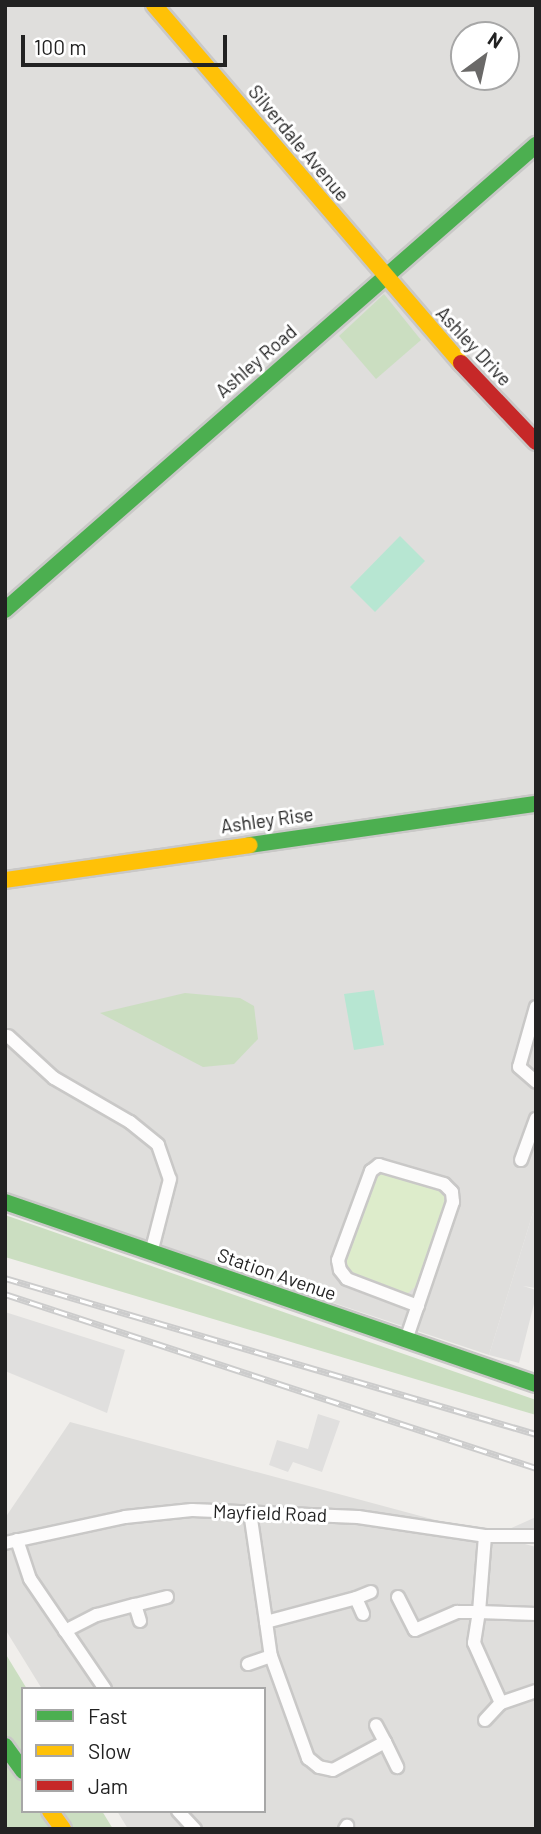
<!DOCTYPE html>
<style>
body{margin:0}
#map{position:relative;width:541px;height:1834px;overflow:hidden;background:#f0eeeb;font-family:Barlow,sans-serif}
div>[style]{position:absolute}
.residential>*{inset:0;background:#dfdedc}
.grass>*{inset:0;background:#ddeccb}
.forest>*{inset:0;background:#cbdec1}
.pitch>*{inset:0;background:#b7e6d2}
.parking>*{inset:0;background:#e0dfde}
.roads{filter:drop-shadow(2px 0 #c9c8c7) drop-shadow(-2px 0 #c9c8c7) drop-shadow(0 2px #c9c8c7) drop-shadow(0 -2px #c9c8c7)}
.street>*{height:12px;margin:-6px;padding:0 6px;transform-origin:6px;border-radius:6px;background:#fdfcfc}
.fast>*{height:16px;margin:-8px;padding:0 8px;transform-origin:8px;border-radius:8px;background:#4caf50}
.slow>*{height:16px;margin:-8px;padding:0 8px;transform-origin:8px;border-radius:8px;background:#ffc107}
.jam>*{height:16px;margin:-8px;padding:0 8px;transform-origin:8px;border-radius:8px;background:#c62828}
.rail>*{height:7px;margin-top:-3.5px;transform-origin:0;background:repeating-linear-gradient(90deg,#fff 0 13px,#ccc 0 26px);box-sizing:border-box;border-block:2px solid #ccc}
span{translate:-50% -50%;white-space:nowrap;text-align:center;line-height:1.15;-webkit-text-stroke:6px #fff;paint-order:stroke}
.street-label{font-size:19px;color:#222}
.frame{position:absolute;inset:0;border:7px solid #222;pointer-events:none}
.legend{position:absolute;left:21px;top:1687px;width:245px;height:126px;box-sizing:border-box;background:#fff;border:2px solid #a7a7a7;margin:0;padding:9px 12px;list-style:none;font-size:21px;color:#222}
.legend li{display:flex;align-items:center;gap:14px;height:35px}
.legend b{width:35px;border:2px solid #a7a7a7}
.north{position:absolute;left:450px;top:21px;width:70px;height:70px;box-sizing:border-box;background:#fff;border:2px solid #a7a7a7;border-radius:50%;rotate:33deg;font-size:19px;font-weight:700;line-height:28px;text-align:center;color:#222}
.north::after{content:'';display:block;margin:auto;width:24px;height:32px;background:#6a6968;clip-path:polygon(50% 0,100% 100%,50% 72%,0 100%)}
.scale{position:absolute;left:21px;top:35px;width:206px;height:32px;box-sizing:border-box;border:4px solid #222;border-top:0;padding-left:9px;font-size:21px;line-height:24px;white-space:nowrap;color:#222;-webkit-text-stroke:5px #fff;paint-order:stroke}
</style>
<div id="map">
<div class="residential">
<i style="clip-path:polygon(evenodd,5px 5px,536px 5px,536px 1203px,489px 1355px,14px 1196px,5px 1202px,5px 5px,464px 35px,506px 35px,506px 77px,464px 77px,464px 35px)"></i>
<i style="clip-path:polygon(70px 1422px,536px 1547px,536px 1829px,128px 1829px,117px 1811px,264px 1811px,264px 1689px,42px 1689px,5px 1629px,5px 1518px)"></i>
</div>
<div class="grass">
<i style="clip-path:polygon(379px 1170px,443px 1189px,448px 1195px,423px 1280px,407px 1294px,346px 1271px,343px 1258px)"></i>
</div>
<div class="forest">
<i style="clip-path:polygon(384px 294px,421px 340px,376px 379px,339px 336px)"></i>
<i style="clip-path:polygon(185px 993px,240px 998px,254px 1006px,258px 1039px,234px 1064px,203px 1067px,100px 1013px)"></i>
<i style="clip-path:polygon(5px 1215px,536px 1400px,536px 1415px,5px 1257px)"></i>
<i style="clip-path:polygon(5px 1653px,27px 1689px,23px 1689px,23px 1811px,102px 1811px,113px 1829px,5px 1829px)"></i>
</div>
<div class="pitch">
<i style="clip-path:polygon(400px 536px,425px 561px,375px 612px,350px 587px)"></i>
<i style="clip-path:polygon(374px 990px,384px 1045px,354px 1050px,344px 994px)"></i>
</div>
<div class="parking">
<i style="clip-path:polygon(536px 1203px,536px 1288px,523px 1286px,536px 1290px,536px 1296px,519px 1363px,489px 1355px)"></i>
<i style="clip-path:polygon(5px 1312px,125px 1350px,107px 1413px,5px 1371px)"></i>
<i style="clip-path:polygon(318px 1414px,340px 1421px,322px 1472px,293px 1462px,288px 1472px,269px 1465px,277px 1440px,308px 1449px)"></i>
<i style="clip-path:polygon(536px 1517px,536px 1532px,507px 1530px)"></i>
</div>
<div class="roads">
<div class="street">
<i style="left:536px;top:1007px;width:62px;rotate:105.8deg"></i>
<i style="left:519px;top:1067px;width:23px;rotate:41deg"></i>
<i style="left:8px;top:1036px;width:62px;rotate:42.4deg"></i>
<i style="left:54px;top:1078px;width:88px;rotate:30.1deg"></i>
<i style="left:130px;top:1122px;width:36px;rotate:39deg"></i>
<i style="left:158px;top:1145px;width:36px;rotate:71deg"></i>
<i style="left:170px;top:1179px;width:76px;rotate:104.4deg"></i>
<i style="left:521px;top:1160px;width:44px;rotate:-69.9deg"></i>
<i style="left:406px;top:1340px;width:146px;rotate:-71.2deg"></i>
<i style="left:453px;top:1202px;width:10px;rotate:-96deg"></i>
<i style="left:452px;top:1192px;width:11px;rotate:-135deg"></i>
<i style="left:444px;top:1184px;width:68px;rotate:-163.7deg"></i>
<i style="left:379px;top:1165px;width:10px;rotate:143deg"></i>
<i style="left:371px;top:1171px;width:95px;rotate:110.3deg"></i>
<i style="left:338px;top:1260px;width:10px;rotate:79deg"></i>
<i style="left:340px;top:1270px;width:11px;rotate:52deg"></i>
<i style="left:347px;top:1279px;width:76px;rotate:20.8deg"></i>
<i style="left:250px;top:1512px;width:111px;rotate:81.7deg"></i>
<i style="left:266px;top:1622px;width:93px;rotate:-14.9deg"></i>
<i style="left:17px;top:1540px;width:41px;rotate:71.6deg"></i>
<i style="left:30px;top:1579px;width:133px;rotate:55.7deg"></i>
<i style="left:5px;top:1543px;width:123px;rotate:-12.2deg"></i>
<i style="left:125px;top:1517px;width:67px;rotate:-6deg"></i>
<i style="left:192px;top:1510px;width:166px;rotate:2.4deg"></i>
<i style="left:358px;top:1517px;width:128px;rotate:8.5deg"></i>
<i style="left:485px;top:1536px;width:51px"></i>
<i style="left:398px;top:1597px;width:37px;rotate:63deg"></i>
<i style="left:415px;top:1630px;width:46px;rotate:-23.2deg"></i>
<i style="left:457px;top:1612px;width:22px"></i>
<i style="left:479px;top:1612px;width:76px;rotate:-85.5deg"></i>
<i style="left:363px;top:1614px;width:17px;rotate:-114deg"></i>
<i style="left:356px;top:1598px;width:16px;rotate:-22deg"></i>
<i style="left:140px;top:1621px;width:17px;rotate:-107deg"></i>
<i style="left:135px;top:1605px;width:33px;rotate:-14deg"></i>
<i style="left:266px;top:1622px;width:34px;rotate:82deg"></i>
<i style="left:271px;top:1656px;width:109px;rotate:70.1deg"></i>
<i style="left:308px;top:1758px;width:14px;rotate:39deg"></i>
<i style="left:319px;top:1767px;width:14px;rotate:12deg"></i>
<i style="left:333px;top:1770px;width:59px;rotate:-28.3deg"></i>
<i style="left:385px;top:1742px;width:19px;rotate:-118deg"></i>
<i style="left:65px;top:1631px;width:36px;rotate:-27deg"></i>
<i style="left:97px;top:1615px;width:39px;rotate:-15deg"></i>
<i style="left:248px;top:1664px;width:24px;rotate:-19deg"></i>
<i style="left:501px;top:1703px;width:66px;rotate:-114.2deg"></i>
<i style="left:474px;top:1643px;width:31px;rotate:-81deg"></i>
<i style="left:479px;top:1612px;width:57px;rotate:2deg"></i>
<i style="left:485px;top:1720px;width:23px;rotate:-47deg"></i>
<i style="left:501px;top:1703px;width:37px;rotate:-19deg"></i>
<i style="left:385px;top:1742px;width:28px;rotate:64deg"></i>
<i style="left:178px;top:1811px;width:25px;rotate:47deg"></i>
<i style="left:345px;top:1829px;width:4px;rotate:-56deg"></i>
</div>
<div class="fast">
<i style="left:5px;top:610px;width:706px;rotate:-41.21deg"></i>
<i style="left:250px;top:845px;width:289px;rotate:-8.2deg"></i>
<i style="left:5px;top:1202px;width:561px;rotate:18.92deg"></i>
<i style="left:5px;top:1746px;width:31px;rotate:54deg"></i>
</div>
<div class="slow">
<i style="left:154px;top:5px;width:472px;rotate:49.4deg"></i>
<i style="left:5px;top:880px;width:247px;rotate:-8.1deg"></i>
<i style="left:50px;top:1811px;width:22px;rotate:54deg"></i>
</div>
<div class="jam">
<i style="left:461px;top:363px;width:109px;rotate:46.5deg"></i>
</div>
</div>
<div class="rail">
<i style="left:5px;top:1278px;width:553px;rotate:16.37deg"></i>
<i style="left:5px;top:1294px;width:559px;rotate:18.14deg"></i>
</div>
<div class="street-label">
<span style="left:299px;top:143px;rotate:50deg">Silverdale Avenue</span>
<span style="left:474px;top:346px;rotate:47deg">Ashley Drive</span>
<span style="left:256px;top:361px;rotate:-41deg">Ashley Road</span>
<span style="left:267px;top:820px;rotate:-8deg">Ashley Rise</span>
<span style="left:277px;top:1274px;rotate:19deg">Station Avenue</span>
<span style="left:270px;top:1513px;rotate:2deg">Mayfield Road</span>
</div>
<div class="frame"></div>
<ul class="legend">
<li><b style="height:9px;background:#4caf50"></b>Fast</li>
<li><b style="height:9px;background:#ffc107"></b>Slow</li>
<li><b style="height:9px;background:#c62828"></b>Jam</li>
</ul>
<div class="north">N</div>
<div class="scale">100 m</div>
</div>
